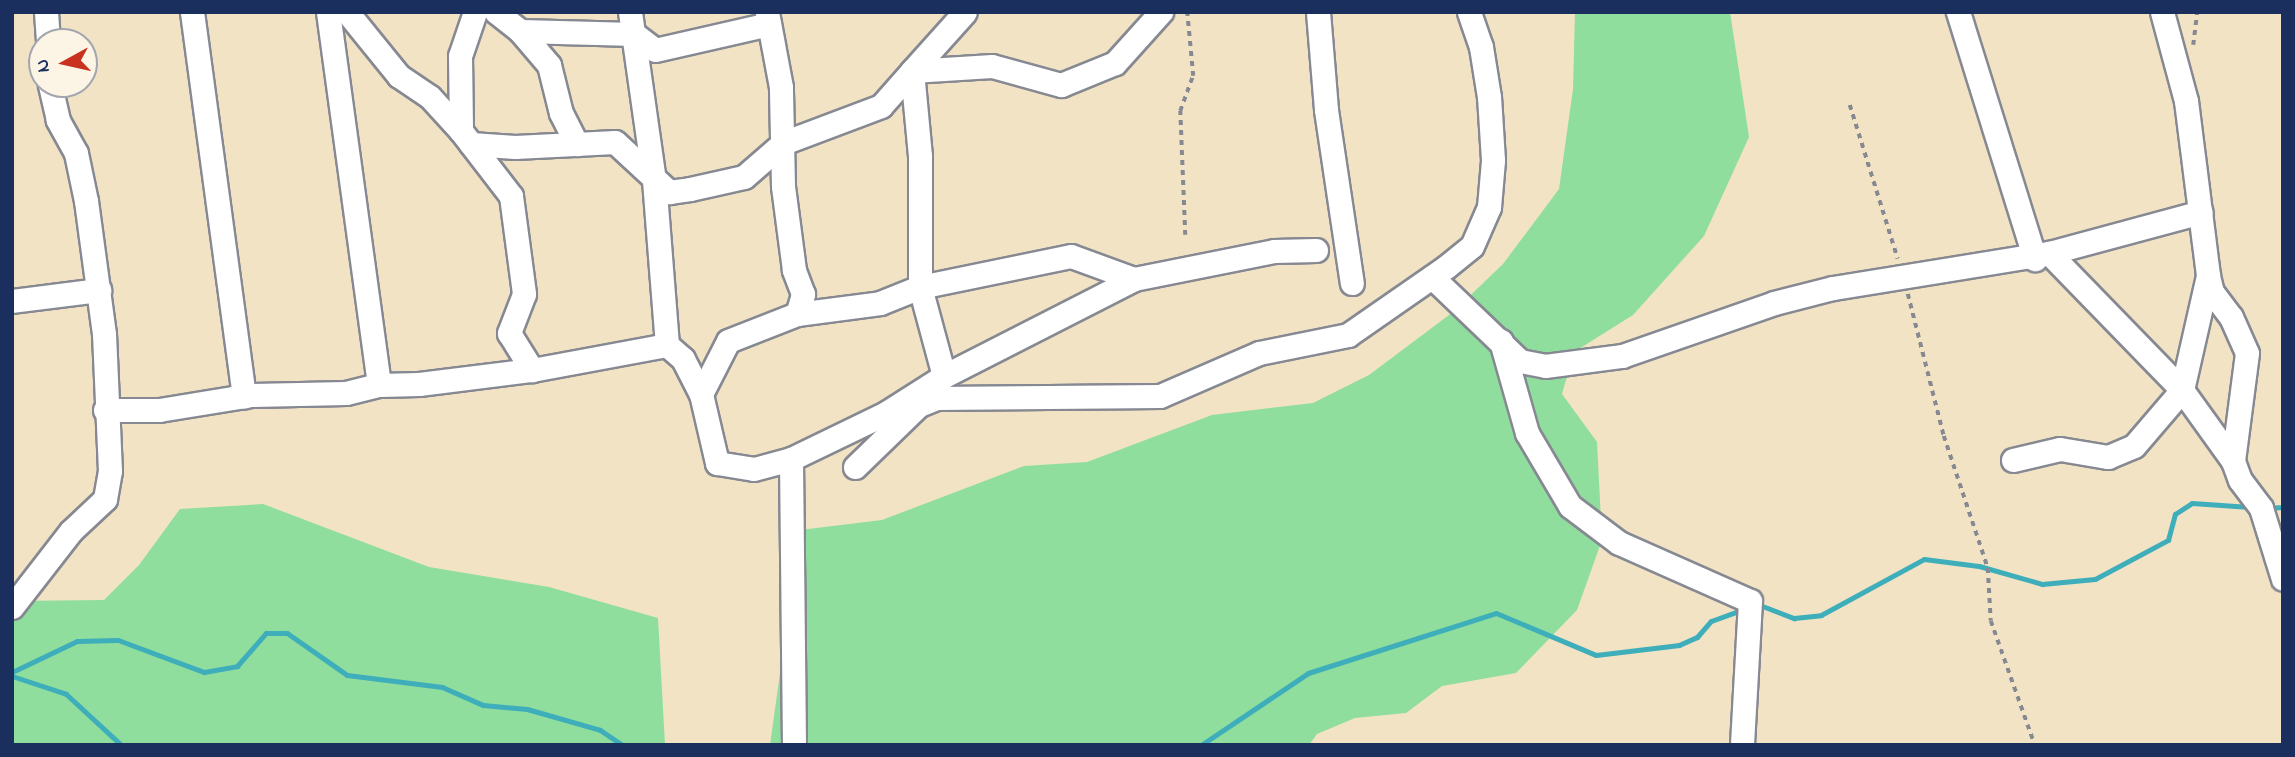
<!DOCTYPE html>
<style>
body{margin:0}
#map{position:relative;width:2295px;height:757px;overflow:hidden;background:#f2e3c5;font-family:"Indie Flower",sans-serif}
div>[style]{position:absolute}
.green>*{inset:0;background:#8fde9d}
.stream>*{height:5px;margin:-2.5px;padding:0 2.5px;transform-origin:2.5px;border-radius:2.5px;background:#3faebb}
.path>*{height:3.5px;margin-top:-1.75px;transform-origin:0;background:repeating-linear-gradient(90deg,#868992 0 5px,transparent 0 10px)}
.roads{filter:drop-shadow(2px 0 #868992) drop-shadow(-2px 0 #868992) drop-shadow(0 2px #868992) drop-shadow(0 -2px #868992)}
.minor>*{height:23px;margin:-11.5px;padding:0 11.5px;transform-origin:11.5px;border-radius:11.5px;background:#fff}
span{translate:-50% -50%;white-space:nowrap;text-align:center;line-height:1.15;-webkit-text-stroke:5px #fcf5e5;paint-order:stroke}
.frame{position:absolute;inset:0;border:14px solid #1b2f5e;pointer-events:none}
.north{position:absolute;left:28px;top:28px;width:70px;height:70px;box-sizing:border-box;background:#fcf5e5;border:2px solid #a2a6af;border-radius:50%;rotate:262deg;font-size:19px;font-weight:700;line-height:28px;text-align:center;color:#1b2f5e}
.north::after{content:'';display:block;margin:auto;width:24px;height:32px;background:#c8321e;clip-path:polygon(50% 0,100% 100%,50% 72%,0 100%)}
</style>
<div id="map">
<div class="green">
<i style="clip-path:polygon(1575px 12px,1730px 12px,1749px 137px,1704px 236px,1633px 315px,1574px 352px,1562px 394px,1597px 442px,1602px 540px,1577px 610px,1516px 673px,1442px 686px,1406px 713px,1355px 718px,1317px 734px,1309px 745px,770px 745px,800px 530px,882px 520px,1024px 466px,1087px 462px,1212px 415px,1313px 403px,1369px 375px,1453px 312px,1503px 264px,1559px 189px,1573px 89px)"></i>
<i style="clip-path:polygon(263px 504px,429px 567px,549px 587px,658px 618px,665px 745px,12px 745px,12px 601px,104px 600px,139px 565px,180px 509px)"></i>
</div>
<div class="stream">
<i style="left:2267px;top:508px;width:16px;rotate:-4deg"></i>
<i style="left:1757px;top:604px;width:40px;rotate:21deg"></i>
<i style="left:1794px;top:618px;width:27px;rotate:-6deg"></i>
<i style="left:1821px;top:615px;width:117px;rotate:-28.5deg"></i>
<i style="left:1924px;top:559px;width:55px;rotate:7.3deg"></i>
<i style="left:1979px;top:566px;width:66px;rotate:15.9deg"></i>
<i style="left:2042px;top:584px;width:53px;rotate:-5.4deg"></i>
<i style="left:2095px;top:579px;width:83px;rotate:-28.1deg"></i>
<i style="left:2168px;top:540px;width:27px;rotate:-75deg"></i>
<i style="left:2175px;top:514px;width:20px;rotate:-33deg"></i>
<i style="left:2192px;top:503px;width:58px;rotate:3.9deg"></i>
<i style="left:12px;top:672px;width:72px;rotate:-25.5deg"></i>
<i style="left:77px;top:641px;width:41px;rotate:-1.4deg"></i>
<i style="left:118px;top:640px;width:92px;rotate:20.4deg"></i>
<i style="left:204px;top:672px;width:34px;rotate:-10deg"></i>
<i style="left:237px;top:666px;width:44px;rotate:-48.7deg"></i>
<i style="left:266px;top:633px;width:21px"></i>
<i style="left:287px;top:633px;width:73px;rotate:35deg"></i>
<i style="left:347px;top:675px;width:96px;rotate:7.2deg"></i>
<i style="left:442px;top:687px;width:45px;rotate:23.7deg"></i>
<i style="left:483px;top:705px;width:44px;rotate:5.2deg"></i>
<i style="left:527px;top:709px;width:76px;rotate:16deg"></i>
<i style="left:600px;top:730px;width:27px;rotate:34deg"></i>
<i style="left:12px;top:676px;width:57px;rotate:18.4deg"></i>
<i style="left:66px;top:694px;width:75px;rotate:42.8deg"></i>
<i style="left:1201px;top:745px;width:129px;rotate:-33.9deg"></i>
<i style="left:1308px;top:673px;width:197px;rotate:-17.7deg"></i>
<i style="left:1496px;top:613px;width:108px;rotate:22.8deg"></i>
<i style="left:1596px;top:655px;width:84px;rotate:-6.9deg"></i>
<i style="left:1679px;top:645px;width:20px;rotate:-24deg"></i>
<i style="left:1697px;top:637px;width:21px;rotate:-49deg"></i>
<i style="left:1711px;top:621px;width:32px;rotate:-20deg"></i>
</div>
<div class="path">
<i style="left:2193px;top:45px;width:33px;rotate:-83deg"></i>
<i style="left:1850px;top:105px;width:161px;rotate:72.7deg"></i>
<i style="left:1185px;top:235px;width:124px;rotate:-92.3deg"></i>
<i style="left:1180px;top:111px;width:37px;rotate:-70deg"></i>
<i style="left:1193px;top:76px;width:64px;rotate:-95.4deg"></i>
<i style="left:1908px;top:294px;width:146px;rotate:75.8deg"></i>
<i style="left:1944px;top:436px;width:139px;rotate:71.6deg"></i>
<i style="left:1988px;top:568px;width:53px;rotate:86.8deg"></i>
<i style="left:1991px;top:621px;width:132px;rotate:70.5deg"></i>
</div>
<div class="roads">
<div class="minor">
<i style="left:46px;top:12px;width:30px;rotate:86deg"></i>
<i style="left:192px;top:12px;width:388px;rotate:82.3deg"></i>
<i style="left:328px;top:12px;width:376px;rotate:82.2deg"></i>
<i style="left:347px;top:12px;width:82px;rotate:50.9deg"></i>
<i style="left:399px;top:76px;width:37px;rotate:34deg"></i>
<i style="left:430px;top:97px;width:46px;rotate:47.6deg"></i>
<i style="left:475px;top:12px;width:46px;rotate:108.8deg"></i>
<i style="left:460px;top:56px;width:75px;rotate:89.2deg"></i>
<i style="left:461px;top:131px;width:82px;rotate:52.4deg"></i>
<i style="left:511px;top:196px;width:99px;rotate:82.4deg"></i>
<i style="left:524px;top:294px;width:42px;rotate:111deg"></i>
<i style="left:509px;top:333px;width:44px;rotate:58.1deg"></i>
<i style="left:532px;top:370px;width:137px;rotate:-10.5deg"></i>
<i style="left:667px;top:345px;width:21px;rotate:41deg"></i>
<i style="left:683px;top:359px;width:39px;rotate:63deg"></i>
<i style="left:701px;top:394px;width:71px;rotate:76.9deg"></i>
<i style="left:717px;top:463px;width:37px;rotate:9deg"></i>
<i style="left:754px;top:469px;width:38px;rotate:-15deg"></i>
<i style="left:791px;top:459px;width:106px;rotate:-25.8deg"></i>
<i style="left:886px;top:413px;width:69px;rotate:-32.5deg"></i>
<i style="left:944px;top:376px;width:213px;rotate:-27deg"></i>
<i style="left:1134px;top:279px;width:143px;rotate:-11.3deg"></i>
<i style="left:1274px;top:251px;width:42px;rotate:-1.4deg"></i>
<i style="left:496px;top:12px;width:31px;rotate:38deg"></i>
<i style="left:520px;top:31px;width:45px;rotate:49.5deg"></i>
<i style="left:549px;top:65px;width:49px;rotate:76deg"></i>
<i style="left:561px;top:113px;width:35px;rotate:63deg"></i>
<i style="left:630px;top:12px;width:170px;rotate:81.9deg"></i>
<i style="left:654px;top:180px;width:166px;rotate:85.5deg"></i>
<i style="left:1318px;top:12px;width:98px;rotate:85.3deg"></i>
<i style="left:1326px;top:110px;width:175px;rotate:81.5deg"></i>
<i style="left:1958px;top:12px;width:259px;rotate:72.7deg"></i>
<i style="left:2162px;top:12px;width:92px;rotate:74.9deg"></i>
<i style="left:2186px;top:101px;width:176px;rotate:82.8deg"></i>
<i style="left:2208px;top:276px;width:16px;rotate:76deg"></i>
<i style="left:2212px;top:292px;width:31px;rotate:53deg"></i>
<i style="left:2231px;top:317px;width:39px;rotate:66deg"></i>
<i style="left:2247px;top:353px;width:109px;rotate:97.4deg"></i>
<i style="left:2233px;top:461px;width:20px;rotate:70deg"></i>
<i style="left:2240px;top:480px;width:35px;rotate:53deg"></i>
<i style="left:2261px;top:508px;width:74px;rotate:72.8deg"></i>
<i style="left:520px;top:31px;width:114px;rotate:1.5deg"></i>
<i style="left:634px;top:34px;width:26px;rotate:37deg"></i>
<i style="left:655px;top:50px;width:117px;rotate:-12.8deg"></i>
<i style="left:471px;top:144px;width:44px;rotate:3.9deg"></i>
<i style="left:515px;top:147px;width:100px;rotate:-2.9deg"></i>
<i style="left:615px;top:142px;width:74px;rotate:42.8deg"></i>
<i style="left:669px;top:192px;width:21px;rotate:-8deg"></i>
<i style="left:690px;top:189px;width:55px;rotate:-12.5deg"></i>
<i style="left:744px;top:177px;width:52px;rotate:-41.1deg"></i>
<i style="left:783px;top:143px;width:105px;rotate:-20.7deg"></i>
<i style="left:881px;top:106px;width:47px;rotate:-48.5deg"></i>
<i style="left:912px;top:71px;width:80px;rotate:-3.6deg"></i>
<i style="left:992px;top:66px;width:72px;rotate:15.4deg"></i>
<i style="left:1061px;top:85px;width:58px;rotate:-22.2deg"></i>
<i style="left:1115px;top:63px;width:69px;rotate:-48deg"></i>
<i style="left:2049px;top:253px;width:191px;rotate:45.8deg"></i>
<i style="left:2182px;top:390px;width:87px;rotate:54.3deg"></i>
<i style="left:1432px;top:277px;width:122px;rotate:43.7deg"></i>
<i style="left:1520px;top:361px;width:25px;rotate:11deg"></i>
<i style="left:1545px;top:366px;width:78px;rotate:-7.4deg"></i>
<i style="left:1622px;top:356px;width:161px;rotate:-19.2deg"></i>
<i style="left:1774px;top:303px;width:61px;rotate:-14.3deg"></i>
<i style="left:1833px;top:288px;width:219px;rotate:-9.2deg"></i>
<i style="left:2049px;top:253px;width:157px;rotate:-15.1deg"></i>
<i style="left:12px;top:301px;width:88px;rotate:-7.2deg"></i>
<i style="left:797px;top:314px;width:84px;rotate:-7.5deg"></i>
<i style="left:880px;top:303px;width:43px;rotate:-21.8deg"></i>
<i style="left:920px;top:287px;width:154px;rotate:-11.6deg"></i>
<i style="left:1071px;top:256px;width:67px;rotate:20.1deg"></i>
<i style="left:1501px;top:341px;width:96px;rotate:74.2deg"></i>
<i style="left:1527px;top:433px;width:85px;rotate:59.5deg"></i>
<i style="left:1570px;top:506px;width:61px;rotate:37.1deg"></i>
<i style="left:1619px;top:543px;width:143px;rotate:23.9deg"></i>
<i style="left:1750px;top:601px;width:144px;rotate:93.2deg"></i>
<i style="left:944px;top:376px;width:92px;rotate:-105.1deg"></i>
<i style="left:920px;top:287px;width:131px;rotate:-90deg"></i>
<i style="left:920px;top:156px;width:85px;rotate:-95.4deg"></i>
<i style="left:912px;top:71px;width:79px;rotate:-48.1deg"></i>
<i style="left:701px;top:394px;width:59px;rotate:-63deg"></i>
<i style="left:728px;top:341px;width:74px;rotate:-21.4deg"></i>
<i style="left:797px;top:314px;width:21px;rotate:-73deg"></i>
<i style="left:803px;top:294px;width:26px;rotate:-111deg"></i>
<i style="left:794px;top:270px;width:85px;rotate:-97.5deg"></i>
<i style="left:783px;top:186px;width:99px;rotate:-91.2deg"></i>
<i style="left:781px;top:87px;width:76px;rotate:-100.6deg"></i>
<i style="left:105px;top:410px;width:54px"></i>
<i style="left:159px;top:410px;width:94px;rotate:-9.2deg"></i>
<i style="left:252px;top:395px;width:94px;rotate:-1.2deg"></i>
<i style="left:346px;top:393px;width:34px;rotate:-14deg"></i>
<i style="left:379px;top:385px;width:40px;rotate:-1.4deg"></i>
<i style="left:419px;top:384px;width:114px;rotate:-7.1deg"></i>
<i style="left:791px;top:459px;width:286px;rotate:89.4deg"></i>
<i style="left:2013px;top:460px;width:48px;rotate:-13.2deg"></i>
<i style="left:2060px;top:449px;width:49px;rotate:9.5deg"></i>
<i style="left:2108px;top:457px;width:28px;rotate:-23deg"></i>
<i style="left:2134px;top:446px;width:74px;rotate:-49.4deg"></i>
<i style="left:2182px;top:390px;width:117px;rotate:-77.2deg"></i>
<i style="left:855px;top:467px;width:89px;rotate:-44.1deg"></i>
<i style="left:919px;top:405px;width:18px;rotate:-22deg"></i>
<i style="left:936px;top:398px;width:224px;rotate:-0.5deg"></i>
<i style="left:1160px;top:396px;width:108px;rotate:-23.5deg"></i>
<i style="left:1259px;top:353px;width:91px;rotate:-11.4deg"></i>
<i style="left:1348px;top:335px;width:119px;rotate:-34.8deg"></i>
<i style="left:1446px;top:267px;width:33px;rotate:-39deg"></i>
<i style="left:1472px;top:246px;width:43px;rotate:-66.4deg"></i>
<i style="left:1489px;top:207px;width:47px;rotate:-85.1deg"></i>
<i style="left:1493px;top:160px;width:63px;rotate:-93.6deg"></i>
<i style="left:1489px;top:97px;width:51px;rotate:-99.1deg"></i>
<i style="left:1481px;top:47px;width:37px;rotate:-109deg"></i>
<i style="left:12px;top:607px;width:96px;rotate:-52.2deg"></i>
<i style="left:71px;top:531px;width:47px;rotate:-43.3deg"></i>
<i style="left:105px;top:499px;width:28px;rotate:-80deg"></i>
<i style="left:110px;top:471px;width:137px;rotate:-92.5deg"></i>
<i style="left:104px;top:334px;width:134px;rotate:-97.7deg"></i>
<i style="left:86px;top:201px;width:49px;rotate:-101.8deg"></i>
<i style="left:76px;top:153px;width:38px;rotate:-119deg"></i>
<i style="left:58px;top:120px;width:37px;rotate:-103deg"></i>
</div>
</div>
<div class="frame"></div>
<div class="north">N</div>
</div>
